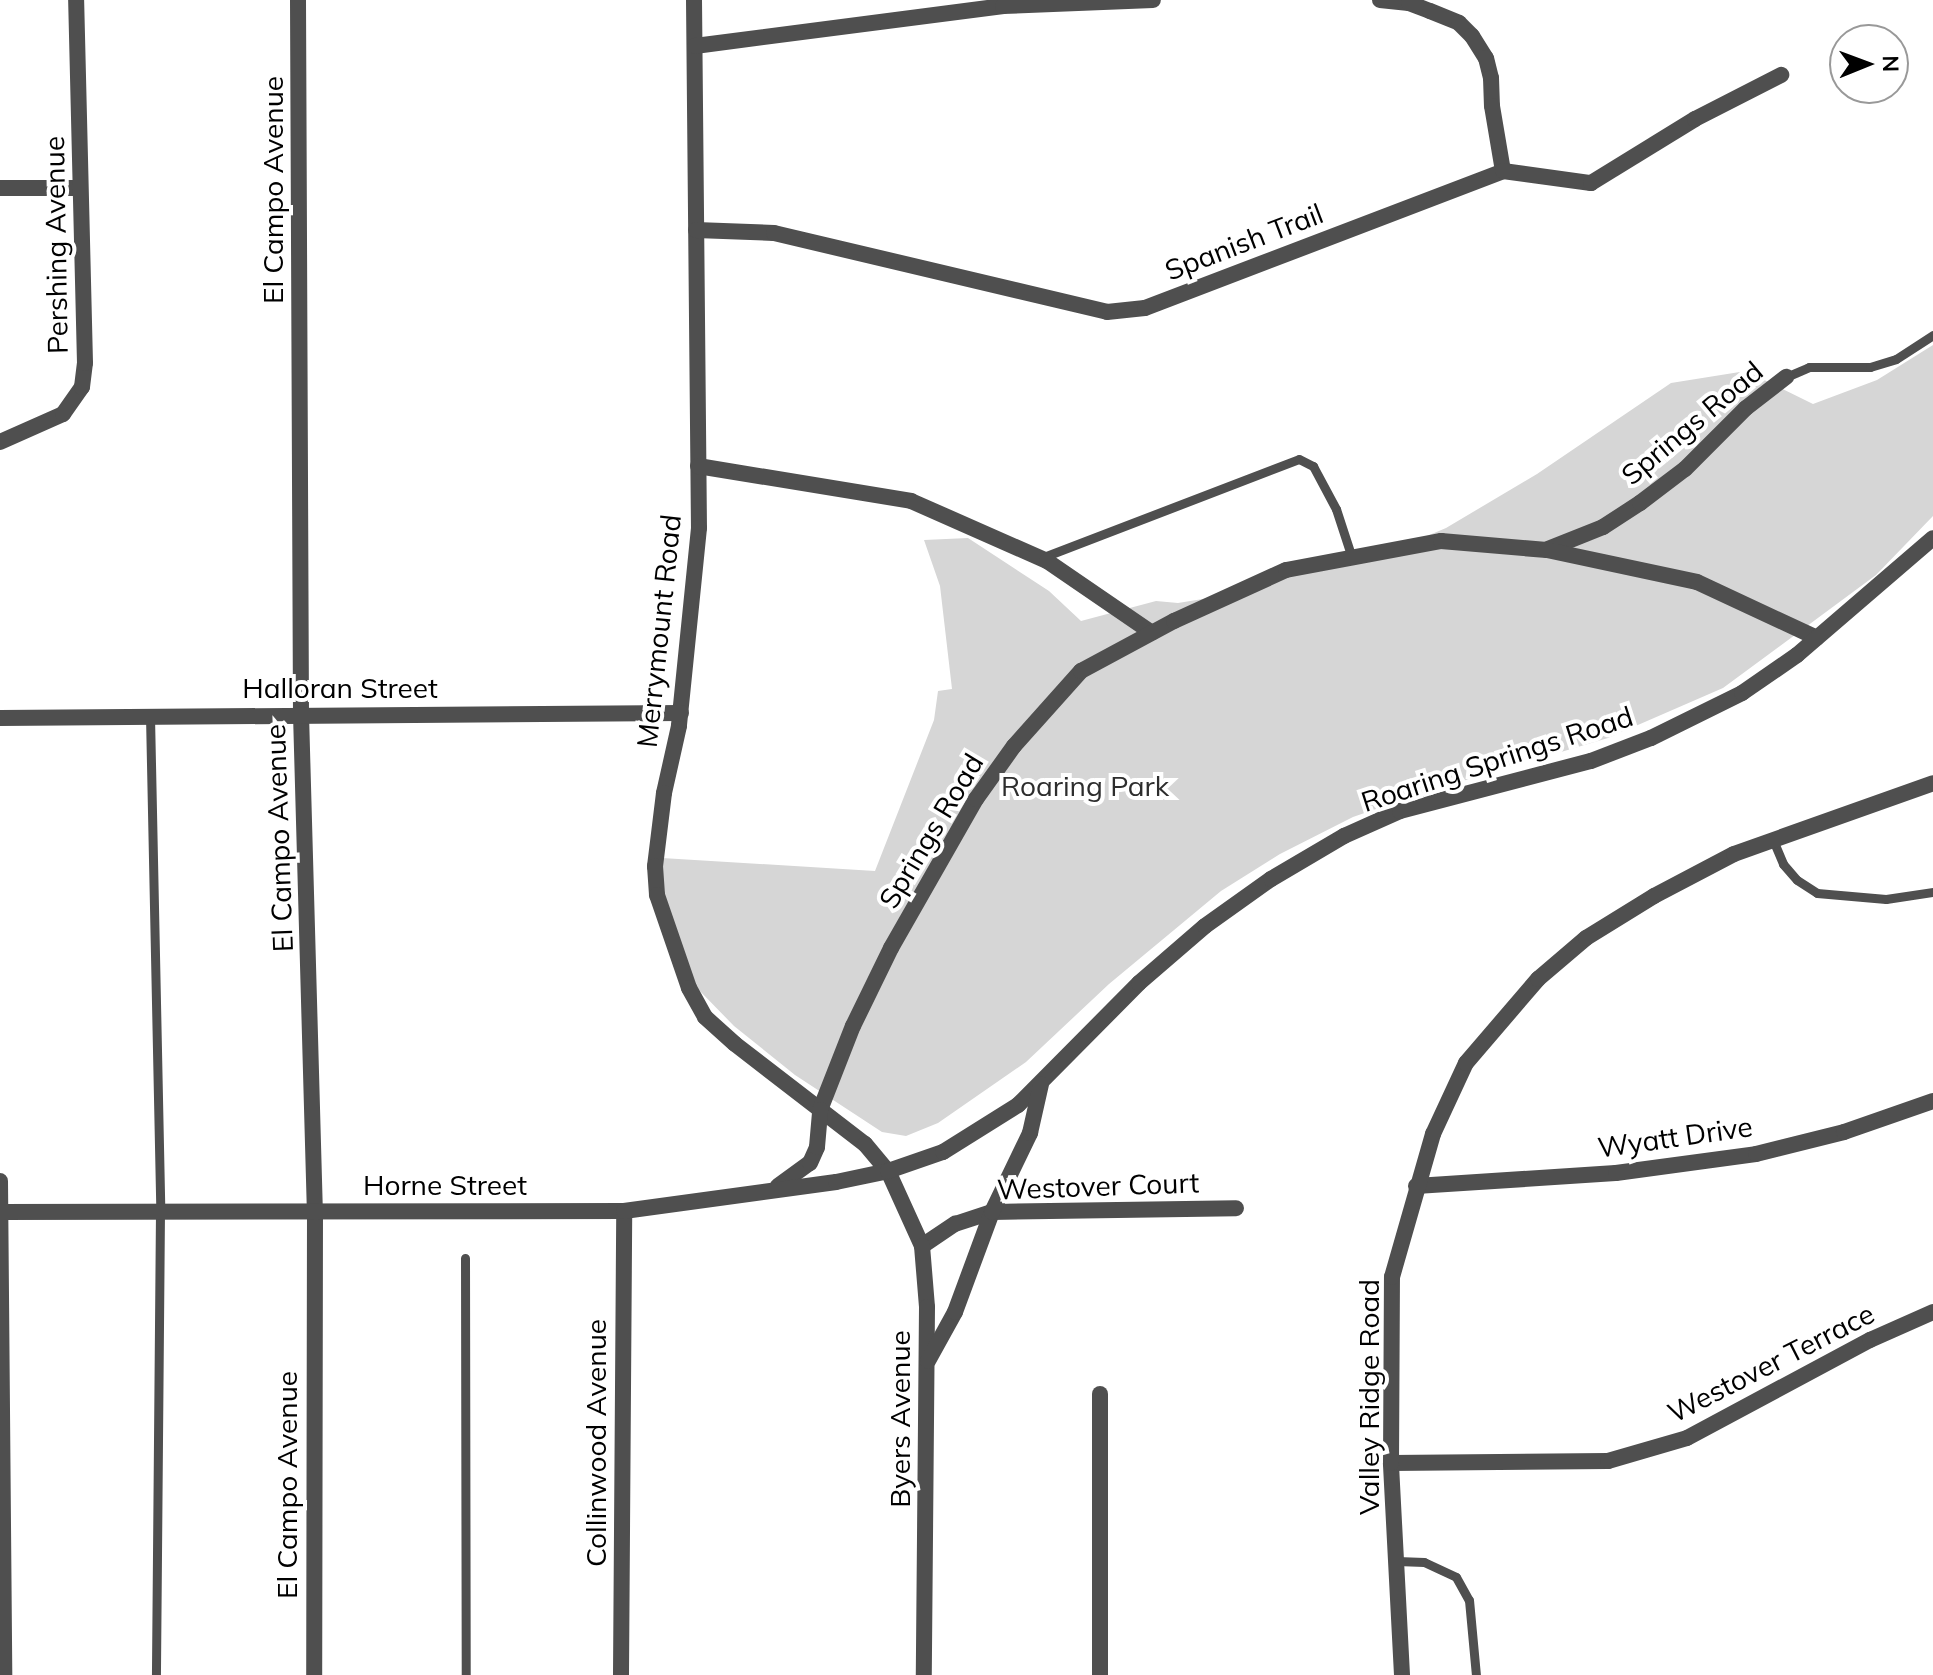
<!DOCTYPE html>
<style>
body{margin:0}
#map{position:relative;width:1933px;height:1675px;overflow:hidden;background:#fff;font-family:Mulish,sans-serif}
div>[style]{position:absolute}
.green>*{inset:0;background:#d6d6d6}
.service>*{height:9px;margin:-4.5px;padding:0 4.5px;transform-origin:4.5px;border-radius:4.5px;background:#4f4f4f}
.minor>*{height:16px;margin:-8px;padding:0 8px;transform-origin:8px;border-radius:8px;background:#4f4f4f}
.tertiary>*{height:16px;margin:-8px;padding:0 8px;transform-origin:8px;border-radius:8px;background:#4f4f4f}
span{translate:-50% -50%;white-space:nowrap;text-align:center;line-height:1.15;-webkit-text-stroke:8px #fff;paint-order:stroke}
.street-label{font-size:28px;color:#000}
.park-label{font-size:28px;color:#2d2d2d}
.north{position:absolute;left:1829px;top:24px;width:80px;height:80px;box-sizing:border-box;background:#fff;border:2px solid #999;border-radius:50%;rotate:89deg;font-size:22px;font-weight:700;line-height:32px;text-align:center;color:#000}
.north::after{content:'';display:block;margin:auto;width:28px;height:36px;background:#000;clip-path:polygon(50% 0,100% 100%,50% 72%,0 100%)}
</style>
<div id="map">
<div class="green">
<i style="clip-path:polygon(1933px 345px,1933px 516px,1876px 575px,1723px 688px,1608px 738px,1419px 794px,1353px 817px,1280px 854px,1221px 891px,1109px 984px,1026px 1062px,938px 1123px,906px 1136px,882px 1132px,795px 1075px,734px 1026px,695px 986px,662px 895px,662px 858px,875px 871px,934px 720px,938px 691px,952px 689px,940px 586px,924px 540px,968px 538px,1049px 591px,1081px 621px,1156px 601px,1178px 603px,1215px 597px,1415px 541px,1446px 528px,1537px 474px,1671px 383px,1746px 371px,1813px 404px,1877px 380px)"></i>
</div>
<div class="service">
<i style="left:1786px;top:377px;width:25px;rotate:-23deg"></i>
<i style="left:1809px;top:367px;width:61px"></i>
<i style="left:1870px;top:367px;width:27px;rotate:-17deg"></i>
<i style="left:1896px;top:359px;width:44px;rotate:-33deg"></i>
<i style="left:1041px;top:558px;width:276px;rotate:-21deg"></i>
<i style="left:1299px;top:459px;width:16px;rotate:27deg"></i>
<i style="left:1313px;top:466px;width:49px;rotate:61.9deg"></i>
<i style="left:1336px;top:509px;width:52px;rotate:71.9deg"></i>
<i style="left:150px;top:716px;width:495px;rotate:88.8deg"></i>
<i style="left:160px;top:1211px;width:464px;rotate:90.5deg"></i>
<i style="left:1773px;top:840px;width:26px;rotate:67deg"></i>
<i style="left:1783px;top:864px;width:21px;rotate:49deg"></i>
<i style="left:1797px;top:880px;width:24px;rotate:33deg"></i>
<i style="left:1817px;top:893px;width:69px;rotate:5deg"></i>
<i style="left:1886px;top:899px;width:48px;rotate:-8.5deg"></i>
<i style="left:465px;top:1258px;width:417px;rotate:89.9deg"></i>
<i style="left:1397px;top:1561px;width:27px;rotate:2deg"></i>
<i style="left:1424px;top:1562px;width:35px;rotate:25deg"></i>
<i style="left:1456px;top:1577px;width:26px;rotate:61deg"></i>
<i style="left:1469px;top:1600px;width:75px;rotate:84.7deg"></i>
</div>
<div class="minor">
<i style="left:298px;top:0;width:714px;rotate:89.76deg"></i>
<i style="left:301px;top:714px;width:497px;rotate:88.4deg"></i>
<i style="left:315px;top:1211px;width:464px;rotate:90.1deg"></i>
<i style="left:694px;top:0;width:528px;rotate:89.46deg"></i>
<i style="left:699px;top:528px;width:199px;rotate:95.8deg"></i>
<i style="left:679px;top:726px;width:69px;rotate:102.6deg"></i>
<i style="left:664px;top:793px;width:74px;rotate:97deg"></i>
<i style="left:655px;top:866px;width:29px;rotate:86deg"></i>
<i style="left:657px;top:895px;width:98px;rotate:71deg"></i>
<i style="left:689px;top:988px;width:33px;rotate:61deg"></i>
<i style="left:705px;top:1017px;width:40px;rotate:42deg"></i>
<i style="left:735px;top:1044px;width:164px;rotate:37.6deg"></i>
<i style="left:865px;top:1144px;width:35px;rotate:50deg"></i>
<i style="left:1380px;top:0;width:29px;rotate:6deg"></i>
<i style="left:1409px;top:3px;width:22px;rotate:21deg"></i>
<i style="left:1430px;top:11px;width:31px;rotate:22deg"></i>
<i style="left:1459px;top:23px;width:18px;rotate:45deg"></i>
<i style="left:1472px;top:36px;width:26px;rotate:58deg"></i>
<i style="left:1486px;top:58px;width:21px;rotate:76deg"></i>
<i style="left:1491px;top:78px;width:28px;rotate:88deg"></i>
<i style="left:1492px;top:106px;width:66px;rotate:80.4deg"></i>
<i style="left:695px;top:46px;width:311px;rotate:-7.4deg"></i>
<i style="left:1003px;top:6px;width:150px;rotate:-2.3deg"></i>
<i style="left:0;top:188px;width:80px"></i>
<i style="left:696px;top:230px;width:78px;rotate:2.2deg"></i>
<i style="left:774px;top:233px;width:342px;rotate:13.3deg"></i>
<i style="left:1107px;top:312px;width:38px;rotate:-6deg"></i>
<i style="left:1145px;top:308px;width:383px;rotate:-20.9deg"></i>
<i style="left:1503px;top:171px;width:89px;rotate:7.8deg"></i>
<i style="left:1591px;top:183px;width:122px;rotate:-31.6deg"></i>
<i style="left:1695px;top:119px;width:97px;rotate:-27.1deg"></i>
<i style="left:0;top:442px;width:69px;rotate:-24deg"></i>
<i style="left:63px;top:414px;width:33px;rotate:-55deg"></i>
<i style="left:82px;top:387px;width:24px;rotate:-83deg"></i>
<i style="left:85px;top:363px;width:363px;rotate:-91.4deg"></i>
<i style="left:698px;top:466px;width:216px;rotate:9.3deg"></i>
<i style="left:911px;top:501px;width:149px;rotate:23.8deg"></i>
<i style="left:1047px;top:561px;width:127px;rotate:34.4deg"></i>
<i style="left:1548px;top:549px;width:59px;rotate:-21.8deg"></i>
<i style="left:1603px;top:527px;width:44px;rotate:-33deg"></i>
<i style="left:1640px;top:503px;width:56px;rotate:-37.1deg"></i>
<i style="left:1685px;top:469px;width:86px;rotate:-45deg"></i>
<i style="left:1746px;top:408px;width:51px;rotate:-37.8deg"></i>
<i style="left:0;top:718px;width:681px;rotate:-0.42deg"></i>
<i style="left:820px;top:1110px;width:90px;rotate:-68.6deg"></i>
<i style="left:853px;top:1026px;width:87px;rotate:-64deg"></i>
<i style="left:891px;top:948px;width:172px;rotate:-60.3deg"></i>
<i style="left:976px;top:799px;width:65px;rotate:-54.4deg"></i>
<i style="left:1014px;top:746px;width:101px;rotate:-48.2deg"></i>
<i style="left:1081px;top:671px;width:106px;rotate:-28.3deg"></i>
<i style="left:1174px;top:621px;width:123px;rotate:-24.5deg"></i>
<i style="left:1286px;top:570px;width:158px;rotate:-10.6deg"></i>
<i style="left:1441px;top:541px;width:106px;rotate:4.9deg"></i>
<i style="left:1547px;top:550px;width:153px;rotate:12deg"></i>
<i style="left:1697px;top:582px;width:132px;rotate:25deg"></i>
<i style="left:0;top:1181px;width:494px;rotate:89.5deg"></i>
<i style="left:1416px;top:1186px;width:200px;rotate:-3.7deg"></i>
<i style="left:1616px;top:1173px;width:141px;rotate:-7.7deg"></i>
<i style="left:1756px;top:1154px;width:91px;rotate:-14deg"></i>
<i style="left:1844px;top:1132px;width:94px;rotate:-19.2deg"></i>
<i style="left:922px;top:1246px;width:40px;rotate:-34deg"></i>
<i style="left:955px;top:1224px;width:39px;rotate:-18deg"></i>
<i style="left:992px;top:1212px;width:244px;rotate:-0.9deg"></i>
<i style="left:1391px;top:1463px;width:217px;rotate:-0.5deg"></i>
<i style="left:1608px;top:1461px;width:82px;rotate:-16.2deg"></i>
<i style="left:1687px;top:1438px;width:208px;rotate:-28.2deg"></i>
<i style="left:1870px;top:1340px;width:69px;rotate:-24deg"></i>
<i style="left:621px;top:1675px;width:464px;rotate:-89.6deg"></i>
<i style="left:1100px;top:1675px;width:281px;rotate:-90deg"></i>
<i style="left:1402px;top:1675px;width:212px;rotate:-93deg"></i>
<i style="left:1391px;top:1463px;width:186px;rotate:-89.7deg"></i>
<i style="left:1392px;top:1277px;width:149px;rotate:-74deg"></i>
<i style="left:1433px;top:1134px;width:78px;rotate:-65.1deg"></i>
<i style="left:1466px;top:1063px;width:111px;rotate:-49.4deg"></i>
<i style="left:1538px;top:979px;width:63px;rotate:-40.5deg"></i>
<i style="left:1586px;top:938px;width:80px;rotate:-31.7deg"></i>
<i style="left:1654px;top:896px;width:90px;rotate:-27.7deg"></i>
<i style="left:1734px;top:854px;width:211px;rotate:-19.6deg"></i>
</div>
<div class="tertiary">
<i style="left:888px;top:1171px;width:82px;rotate:65.6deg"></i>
<i style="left:922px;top:1246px;width:61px;rotate:85.3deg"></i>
<i style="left:927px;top:1307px;width:368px;rotate:90.5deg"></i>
<i style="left:778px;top:1186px;width:39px;rotate:-36deg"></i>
<i style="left:810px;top:1163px;width:17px;rotate:-66deg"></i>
<i style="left:817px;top:1147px;width:37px;rotate:-85deg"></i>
<i style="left:0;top:1212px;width:624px;rotate:-0.09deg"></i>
<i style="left:624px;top:1211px;width:214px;rotate:-7.8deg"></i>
<i style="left:836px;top:1182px;width:53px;rotate:-11.9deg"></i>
<i style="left:888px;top:1171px;width:58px;rotate:-19.1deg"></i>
<i style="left:943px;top:1152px;width:89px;rotate:-32.1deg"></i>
<i style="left:1018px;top:1105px;width:172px;rotate:-45.2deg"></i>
<i style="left:1139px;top:983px;width:87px;rotate:-40.8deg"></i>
<i style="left:1205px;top:926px;width:81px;rotate:-35.5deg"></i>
<i style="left:1271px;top:879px;width:85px;rotate:-30.5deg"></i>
<i style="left:1344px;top:836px;width:61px;rotate:-24.1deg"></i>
<i style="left:1400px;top:811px;width:197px;rotate:-14.7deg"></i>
<i style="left:1591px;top:761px;width:64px;rotate:-21deg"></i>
<i style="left:1651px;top:738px;width:102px;rotate:-26.3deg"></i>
<i style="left:1742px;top:693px;width:67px;rotate:-34.6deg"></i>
<i style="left:1797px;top:655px;width:179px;rotate:-40.7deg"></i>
<i style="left:928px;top:1361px;width:56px;rotate:-61.1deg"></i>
<i style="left:955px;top:1312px;width:107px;rotate:-69.7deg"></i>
<i style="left:992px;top:1212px;width:88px;rotate:-64.3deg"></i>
<i style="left:1030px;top:1133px;width:50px;rotate:-77.3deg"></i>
</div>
<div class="street-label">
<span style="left:273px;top:190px;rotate:-90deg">El Campo Avenue</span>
<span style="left:1244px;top:242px;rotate:-21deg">Spanish Trail</span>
<span style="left:56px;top:245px;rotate:-91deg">Pershing Avenue</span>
<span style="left:1692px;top:423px;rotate:-40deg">Springs Road</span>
<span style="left:659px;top:631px;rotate:-84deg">Merrymount Road</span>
<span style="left:340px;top:688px">Halloran Street</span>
<span style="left:1497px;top:759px;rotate:-18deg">Roaring Springs Road</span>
<span style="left:931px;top:831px;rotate:-59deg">Springs Road</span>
<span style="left:279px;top:838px;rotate:-92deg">El Campo Avenue</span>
<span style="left:1675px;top:1137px;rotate:-8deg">Wyatt Drive</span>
<span style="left:445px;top:1185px">Horne Street</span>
<span style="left:1098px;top:1186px;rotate:-2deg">Westover Court</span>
<span style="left:1771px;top:1363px;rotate:-27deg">Westover Terrace</span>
<span style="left:1369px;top:1397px;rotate:-90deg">Valley Ridge Road</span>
<span style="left:900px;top:1419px;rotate:-90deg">Byers Avenue</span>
<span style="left:596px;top:1443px;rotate:-90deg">Collinwood Avenue</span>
<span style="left:287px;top:1485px;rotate:-90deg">El Campo Avenue</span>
</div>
<div class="park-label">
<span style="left:1085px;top:786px">Roaring Park</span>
</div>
<div class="north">N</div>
</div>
